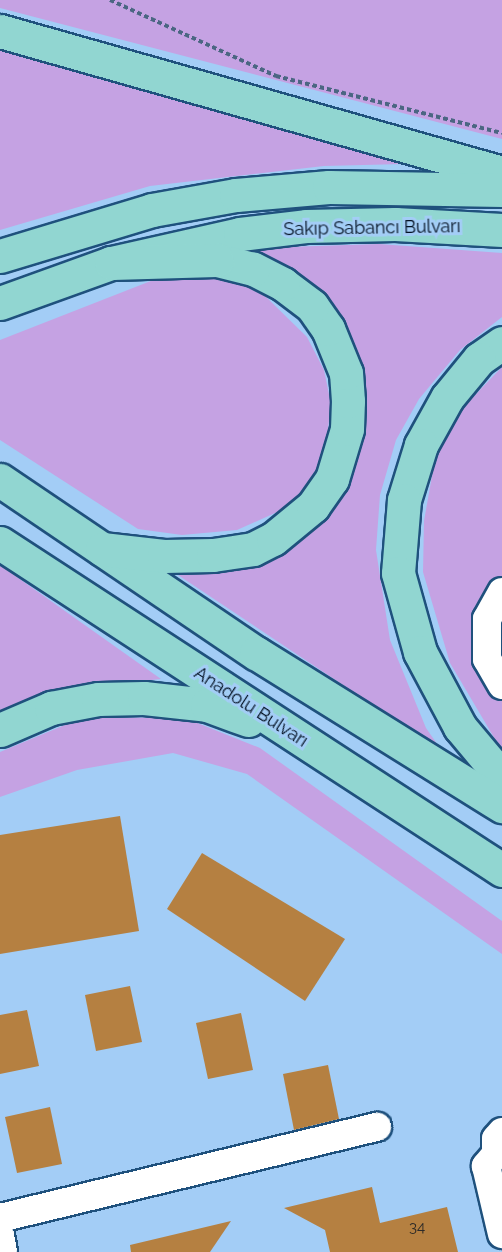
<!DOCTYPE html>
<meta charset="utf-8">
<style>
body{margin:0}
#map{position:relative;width:502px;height:1252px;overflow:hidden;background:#a3cdf6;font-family:Raleway,sans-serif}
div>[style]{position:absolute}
.green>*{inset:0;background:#c5a2e3}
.building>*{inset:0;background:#b58041}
.path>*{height:4px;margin-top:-2px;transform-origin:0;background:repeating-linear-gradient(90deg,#4b6682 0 4.5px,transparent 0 7.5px)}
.roads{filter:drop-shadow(2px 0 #1f517d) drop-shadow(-2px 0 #1f517d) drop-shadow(0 2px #1f517d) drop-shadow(0 -2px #1f517d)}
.minor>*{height:28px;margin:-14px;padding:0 14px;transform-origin:14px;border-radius:14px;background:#fff}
.major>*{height:33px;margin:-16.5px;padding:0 16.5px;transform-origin:16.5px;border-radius:16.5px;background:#91d6d1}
span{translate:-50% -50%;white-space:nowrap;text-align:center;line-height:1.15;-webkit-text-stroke:6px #a3cdf6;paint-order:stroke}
.number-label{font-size:15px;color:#2d2a28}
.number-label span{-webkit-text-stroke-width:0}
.street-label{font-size:18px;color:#000e1f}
</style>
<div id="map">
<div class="green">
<i style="clip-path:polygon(0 0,502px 0,502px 139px,0 8px)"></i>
<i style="clip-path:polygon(0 40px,443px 163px,324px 166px,150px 186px,0 230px)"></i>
<i style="clip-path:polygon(379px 244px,502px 253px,502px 317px,460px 350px,419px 399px,396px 440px,380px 495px,376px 550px,390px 640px,426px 728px,442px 751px,175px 573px,239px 567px,304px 532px,336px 505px,353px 467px,357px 426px,278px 265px,250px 248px)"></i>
<i style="clip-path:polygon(198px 275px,233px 280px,260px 291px,307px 337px,324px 370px,331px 404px,327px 438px,312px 482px,284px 509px,237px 530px,182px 535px,138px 529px,0 440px,0 340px,161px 277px)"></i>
<i style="clip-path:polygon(502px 367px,502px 578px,481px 601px,486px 681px,502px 701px,502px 751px,450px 663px,423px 572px,424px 521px,435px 459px,454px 417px)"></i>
<i style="clip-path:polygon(0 565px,161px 679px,73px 688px,0 713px)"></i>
<i style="clip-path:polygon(84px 717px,185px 718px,260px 748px,502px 921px,502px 954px,247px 774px,173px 753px,77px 770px,0 797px,0 752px)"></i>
</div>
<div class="building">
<i style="clip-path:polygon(120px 816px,139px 931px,0 954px,0 835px)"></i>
<i style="clip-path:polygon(202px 853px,345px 939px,305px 1001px,167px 909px)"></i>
<i style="clip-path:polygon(130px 986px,142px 1042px,96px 1051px,85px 995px)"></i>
<i style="clip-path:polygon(27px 1010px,39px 1066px,0 1074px,0 1015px)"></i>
<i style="clip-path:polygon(241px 1013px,253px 1070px,208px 1079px,196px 1023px)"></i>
<i style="clip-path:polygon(328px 1065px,339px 1119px,294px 1130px,283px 1074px)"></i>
<i style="clip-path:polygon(50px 1107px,62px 1164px,17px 1173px,5px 1117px)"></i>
<i style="clip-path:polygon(372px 1187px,380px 1223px,447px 1207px,458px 1252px,330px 1252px,325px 1230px,284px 1208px)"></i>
<i style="clip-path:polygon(231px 1221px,210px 1252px,131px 1252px,130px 1245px)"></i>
</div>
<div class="path">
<i style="left:110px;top:0;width:183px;rotate:24.6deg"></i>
<i style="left:276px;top:76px;width:233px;rotate:14.2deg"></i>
</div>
<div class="roads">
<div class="minor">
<i style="left:502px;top:592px;width:31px;rotate:119deg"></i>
<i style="left:487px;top:619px;width:40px;rotate:90deg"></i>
<i style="left:487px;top:659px;width:30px;rotate:60deg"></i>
<i style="left:502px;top:1132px;width:9px;rotate:131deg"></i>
<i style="left:496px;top:1139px;width:15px;rotate:90deg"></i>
<i style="left:496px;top:1154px;width:16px;rotate:130deg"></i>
<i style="left:486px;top:1166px;width:70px;rotate:76.8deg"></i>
<i style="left:0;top:1218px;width:388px;rotate:-13.6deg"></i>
<i style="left:0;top:1235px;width:17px;rotate:80deg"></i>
</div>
<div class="major">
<i style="left:0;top:31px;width:522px;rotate:15.79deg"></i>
<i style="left:0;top:256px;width:159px;rotate:-16.8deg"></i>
<i style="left:152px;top:210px;width:85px;rotate:-10.1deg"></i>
<i style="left:236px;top:195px;width:93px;rotate:-4.9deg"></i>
<i style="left:329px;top:187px;width:173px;rotate:1deg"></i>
<i style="left:0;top:303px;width:118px;rotate:-19.8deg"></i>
<i style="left:111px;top:263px;width:132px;rotate:-12.7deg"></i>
<i style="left:240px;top:234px;width:66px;rotate:-6.9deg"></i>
<i style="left:306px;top:226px;width:89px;rotate:-1.3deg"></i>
<i style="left:395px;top:224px;width:107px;rotate:3.2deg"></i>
<i style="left:502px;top:343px;width:28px;rotate:145deg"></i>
<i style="left:479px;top:359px;width:50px;rotate:129.4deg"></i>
<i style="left:447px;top:398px;width:54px;rotate:119deg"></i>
<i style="left:421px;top:445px;width:58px;rotate:107.2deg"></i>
<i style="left:404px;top:500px;width:73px;rotate:94.7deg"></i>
<i style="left:398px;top:573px;width:82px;rotate:74.4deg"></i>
<i style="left:420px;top:652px;width:85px;rotate:61.9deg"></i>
<i style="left:460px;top:727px;width:65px;rotate:50deg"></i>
<i style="left:0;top:480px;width:309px;rotate:34.1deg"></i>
<i style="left:256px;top:653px;width:290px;rotate:31.9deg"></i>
<i style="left:0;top:543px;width:599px;rotate:33.08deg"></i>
<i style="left:102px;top:549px;width:62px;rotate:6.4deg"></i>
<i style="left:164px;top:556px;width:49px;rotate:-1.2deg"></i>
<i style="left:213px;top:555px;width:40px;rotate:-8.5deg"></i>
<i style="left:253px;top:549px;width:22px;rotate:-27deg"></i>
<i style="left:273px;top:539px;width:52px;rotate:-39.5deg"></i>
<i style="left:313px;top:506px;width:33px;rotate:-55deg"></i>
<i style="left:332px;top:479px;width:52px;rotate:-73.3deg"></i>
<i style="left:347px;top:429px;width:28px;rotate:-88deg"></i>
<i style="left:348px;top:401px;width:28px;rotate:-94deg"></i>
<i style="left:346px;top:373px;width:48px;rotate:-112.2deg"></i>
<i style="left:328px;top:329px;width:28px;rotate:-125deg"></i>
<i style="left:312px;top:306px;width:36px;rotate:-143deg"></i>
<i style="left:283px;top:284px;width:34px;rotate:-153deg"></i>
<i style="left:253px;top:269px;width:37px;rotate:-166deg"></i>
<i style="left:217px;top:260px;width:106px;rotate:178.4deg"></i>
<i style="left:0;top:730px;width:56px;rotate:-23.3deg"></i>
<i style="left:51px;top:708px;width:48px;rotate:-10.8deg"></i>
<i style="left:98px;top:699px;width:46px;rotate:-1.2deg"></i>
<i style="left:144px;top:698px;width:63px;rotate:6.3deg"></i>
<i style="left:207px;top:705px;width:44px;rotate:20.1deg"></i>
</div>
</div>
<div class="number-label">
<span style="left:417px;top:1228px">34</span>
</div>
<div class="street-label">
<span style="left:372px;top:228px;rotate:-1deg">Sakıp Sabancı Bulvarı</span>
<span style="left:251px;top:707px;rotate:33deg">Anadolu Bulvarı</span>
</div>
</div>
